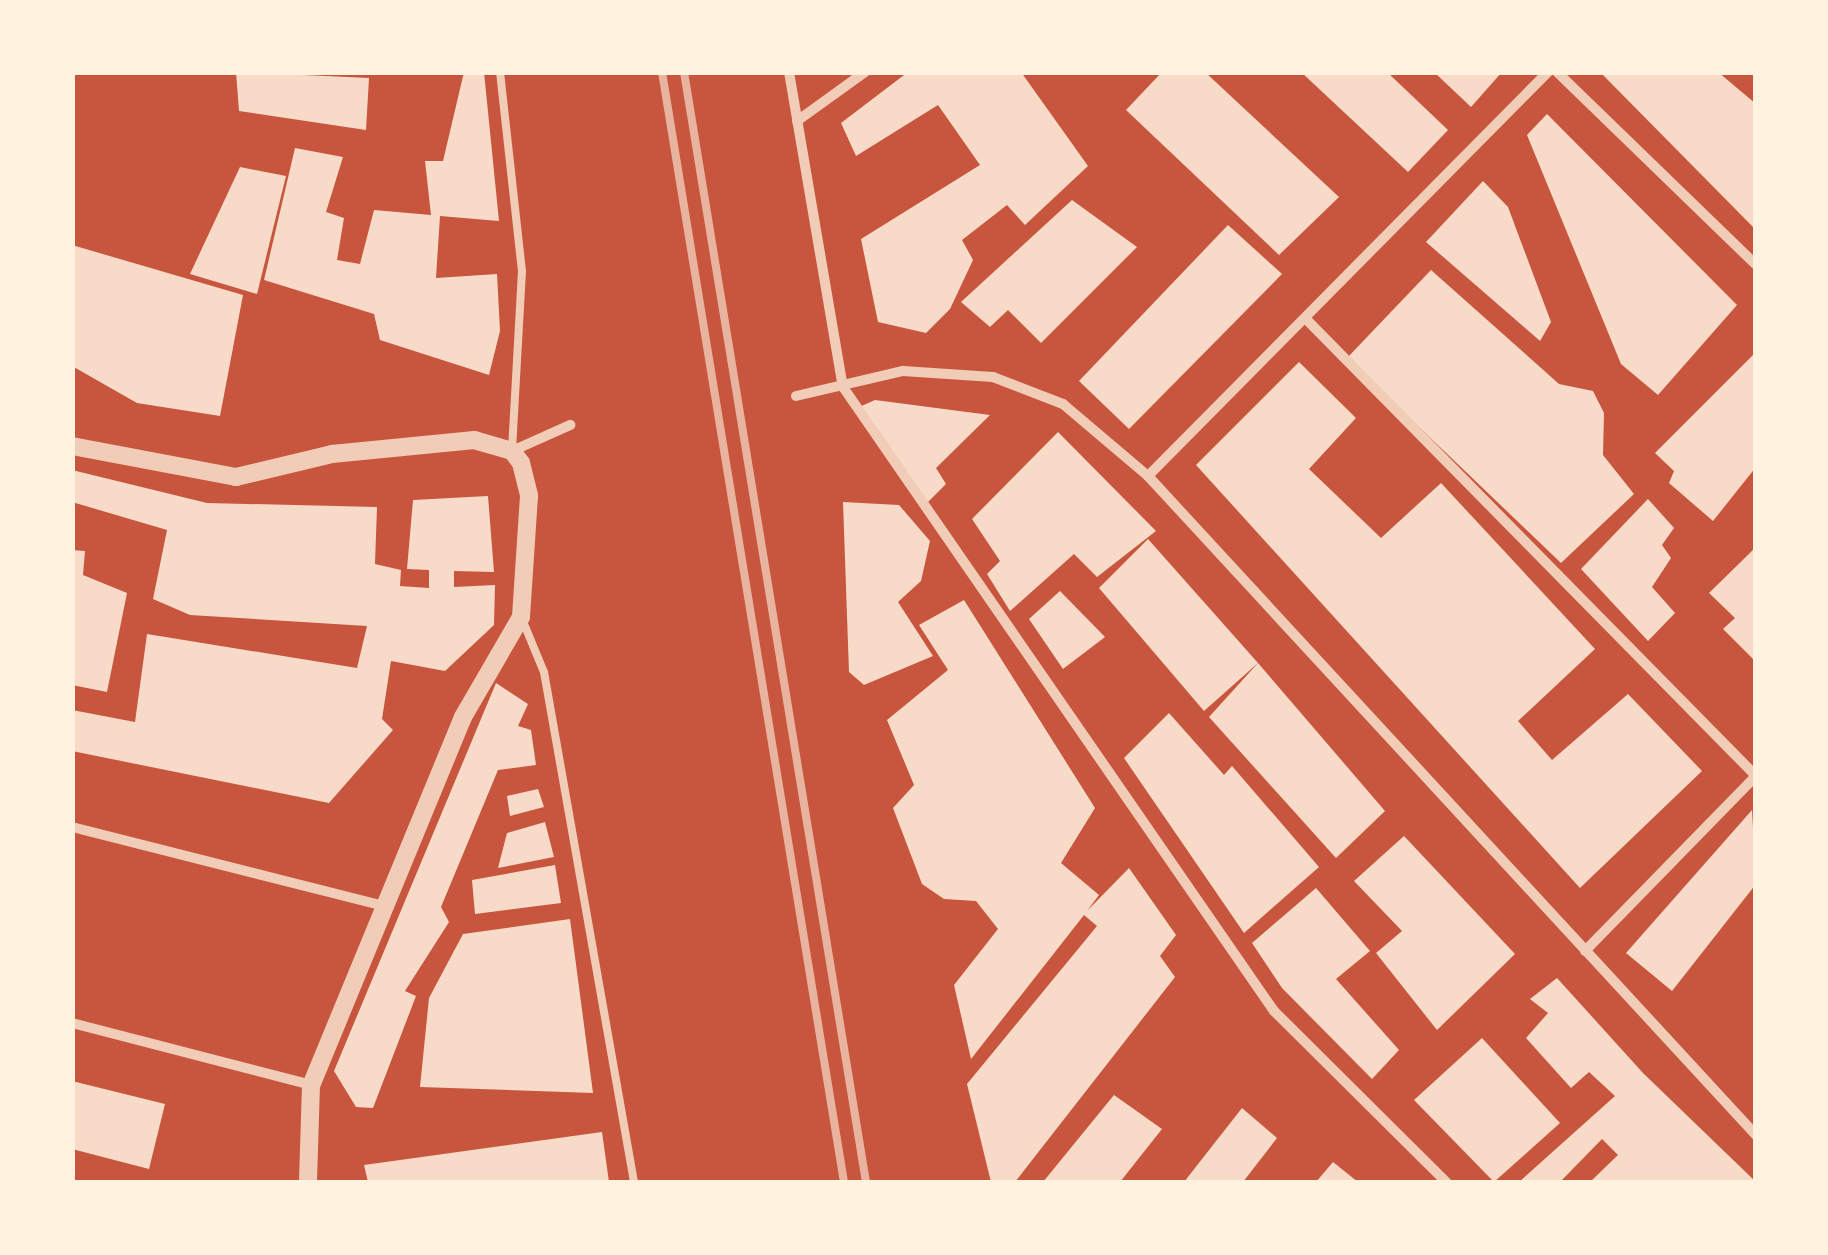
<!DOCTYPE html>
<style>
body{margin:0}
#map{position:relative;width:1828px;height:1255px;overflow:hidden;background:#c8553d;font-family:Montserrat,sans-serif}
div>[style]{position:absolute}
.building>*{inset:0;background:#f7dbc8}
.service>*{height:8px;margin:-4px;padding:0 4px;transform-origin:4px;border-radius:4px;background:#f1ccb7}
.minor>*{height:10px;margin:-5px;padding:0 5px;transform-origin:5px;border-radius:5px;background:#f1ccb7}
.tertiary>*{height:18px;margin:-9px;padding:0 9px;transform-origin:9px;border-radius:9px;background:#f1ccb7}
.rail>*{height:8px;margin:-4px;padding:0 4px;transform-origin:4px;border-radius:4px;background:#e9b49f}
span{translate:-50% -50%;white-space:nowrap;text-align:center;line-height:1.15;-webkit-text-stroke:10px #fff3e0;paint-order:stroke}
.frame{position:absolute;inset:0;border:75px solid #fff3e0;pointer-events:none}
</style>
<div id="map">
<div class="building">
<i style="clip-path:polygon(236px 72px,369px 78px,366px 130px,239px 111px)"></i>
<i style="clip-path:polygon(464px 72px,484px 72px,499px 221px,440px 216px,436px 278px,497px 274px,500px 331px,489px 375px,380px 340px,374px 314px,264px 280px,295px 148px,343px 157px,326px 212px,344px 218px,337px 260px,360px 264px,374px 210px,431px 215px,425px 161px,443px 161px)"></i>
<i style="clip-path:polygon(908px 72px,1021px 72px,1088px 166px,1025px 225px,1007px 205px,962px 240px,973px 260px,950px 309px,926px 333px,878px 322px,861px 239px,980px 165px,938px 105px,856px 156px,841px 123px)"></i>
<i style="clip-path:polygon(1162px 72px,1205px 72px,1339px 197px,1279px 255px,1126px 110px)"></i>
<i style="clip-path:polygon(1301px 72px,1387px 72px,1448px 130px,1408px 172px)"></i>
<i style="clip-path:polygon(1434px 72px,1502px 72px,1471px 107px)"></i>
<i style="clip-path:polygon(1600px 72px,1718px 72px,1756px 104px,1756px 230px)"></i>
<i style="clip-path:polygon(1547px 114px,1737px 305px,1658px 395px,1621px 364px,1527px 135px)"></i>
<i style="clip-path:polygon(240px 167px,286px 176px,257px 294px,190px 274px)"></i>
<i style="clip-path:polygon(1483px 181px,1508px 207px,1551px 322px,1540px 341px,1426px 242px)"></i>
<i style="clip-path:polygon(1072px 200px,1137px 247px,1041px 343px,1008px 310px,990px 327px,961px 302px)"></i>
<i style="clip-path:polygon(1228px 225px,1282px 274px,1129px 429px,1079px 381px)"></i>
<i style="clip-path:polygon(72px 245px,243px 295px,220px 416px,137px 403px,72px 366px)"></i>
<i style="clip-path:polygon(1431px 270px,1559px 384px,1593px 391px,1604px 413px,1603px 455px,1634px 494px,1561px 563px,1347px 358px)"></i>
<i style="clip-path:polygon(1756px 352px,1756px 467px,1713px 521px,1669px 483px,1674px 471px,1655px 453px)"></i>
<i style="clip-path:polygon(1299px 362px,1356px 418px,1309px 469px,1381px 538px,1441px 483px,1595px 649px,1518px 721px,1552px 760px,1628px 694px,1702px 771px,1580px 888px,1196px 465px)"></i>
<i style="clip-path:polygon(875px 400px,990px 415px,936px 468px,946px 484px,924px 506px,857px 408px)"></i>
<i style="clip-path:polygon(1058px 432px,1156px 531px,1097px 577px,1074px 554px,1010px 611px,987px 574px,1000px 561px,972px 519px)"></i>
<i style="clip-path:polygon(72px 470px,207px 503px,377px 507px,375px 564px,401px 570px,400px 586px,429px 588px,429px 570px,407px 569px,413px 500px,488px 496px,494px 572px,454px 571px,454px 587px,495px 585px,494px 625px,445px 671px,391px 661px,382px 719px,393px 730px,329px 803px,72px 751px,72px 710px,135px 722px,147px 634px,357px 668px,367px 626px,190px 615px,153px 599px,167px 530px,72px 502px)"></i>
<i style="clip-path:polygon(1648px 499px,1674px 528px,1662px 545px,1671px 558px,1652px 587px,1675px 613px,1648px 641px,1581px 569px)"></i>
<i style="clip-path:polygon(843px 502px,899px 505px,930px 541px,921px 581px,898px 602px,933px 656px,864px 685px,849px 672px)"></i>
<i style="clip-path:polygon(1148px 539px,1258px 663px,1204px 711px,1099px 588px)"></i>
<i style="clip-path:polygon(1756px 547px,1756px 662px,1723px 629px,1735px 618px,1709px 593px)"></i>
<i style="clip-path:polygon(72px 550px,85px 551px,83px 575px,127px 593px,107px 692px,72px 685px)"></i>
<i style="clip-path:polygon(1060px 591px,1105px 637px,1063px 669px,1029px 619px)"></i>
<i style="clip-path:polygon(964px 600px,1095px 808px,1061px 863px,1099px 895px,1087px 911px,1129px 868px,1176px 935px,1160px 956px,1175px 977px,1015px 1182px,991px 1182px,967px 1084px,1097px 926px,1084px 915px,971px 1059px,954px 985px,998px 929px,976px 901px,944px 899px,922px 884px,893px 808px,914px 785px,887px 720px,948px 670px,919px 625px)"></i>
<i style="clip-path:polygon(1258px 663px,1385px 811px,1336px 858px,1209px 717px)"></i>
<i style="clip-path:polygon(496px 683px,528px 704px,518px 726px,531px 730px,536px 765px,498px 770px,441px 907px,449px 922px,405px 991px,416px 996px,373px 1108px,356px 1107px,334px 1071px)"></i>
<i style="clip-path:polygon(1169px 713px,1224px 775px,1232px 766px,1319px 867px,1244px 933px,1124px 758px)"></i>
<i style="clip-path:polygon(538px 789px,544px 807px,510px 816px,507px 796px)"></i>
<i style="clip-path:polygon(1752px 810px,1756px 884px,1672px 991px,1626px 953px)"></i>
<i style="clip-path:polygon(545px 822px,554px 857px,498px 868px,507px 833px)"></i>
<i style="clip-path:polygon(1404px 836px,1515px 954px,1437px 1030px,1376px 953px,1402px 931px,1354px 881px)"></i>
<i style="clip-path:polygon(555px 865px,561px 903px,475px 914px,472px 880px)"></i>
<i style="clip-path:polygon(1316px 888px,1370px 951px,1336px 979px,1399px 1050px,1372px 1079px,1282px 988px,1252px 943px)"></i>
<i style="clip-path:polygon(570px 919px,593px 1093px,420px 1087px,429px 998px,463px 934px)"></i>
<i style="clip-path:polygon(1557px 978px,1643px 1073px,1756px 1182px,1590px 1182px,1618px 1155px,1602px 1139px,1560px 1182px,1519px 1182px,1615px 1096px,1589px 1072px,1571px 1088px,1526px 1038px,1548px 1013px,1530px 999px)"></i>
<i style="clip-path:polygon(1482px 1038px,1560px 1123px,1494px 1182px,1414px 1100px)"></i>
<i style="clip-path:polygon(72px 1081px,165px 1104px,149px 1169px,72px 1149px)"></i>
<i style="clip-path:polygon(1114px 1095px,1162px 1129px,1120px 1182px,1043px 1182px)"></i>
<i style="clip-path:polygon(1242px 1108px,1277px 1138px,1243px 1182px,1184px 1182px)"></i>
<i style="clip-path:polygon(602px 1132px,609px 1182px,368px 1182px,364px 1165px)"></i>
<i style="clip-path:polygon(1333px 1162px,1358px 1182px,1316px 1182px)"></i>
</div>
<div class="service">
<i style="left:500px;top:72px;width:200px;rotate:83.7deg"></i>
<i style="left:522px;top:271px;width:180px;rotate:93.2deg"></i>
<i style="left:522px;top:619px;width:57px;rotate:67.5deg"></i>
<i style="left:544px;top:672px;width:518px;rotate:79.99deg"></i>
</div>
<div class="minor">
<i style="left:789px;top:72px;width:320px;rotate:80.3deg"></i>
<i style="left:843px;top:387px;width:758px;rotate:55.37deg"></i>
<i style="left:1274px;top:1011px;width:243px;rotate:44.8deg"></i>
<i style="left:1557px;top:72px;width:277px;rotate:44.1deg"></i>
<i style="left:797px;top:121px;width:84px;rotate:-35.8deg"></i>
<i style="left:1305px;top:318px;width:643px;rotate:45.44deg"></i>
<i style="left:796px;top:396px;width:110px;rotate:-13.2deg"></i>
<i style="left:903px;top:371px;width:90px;rotate:3.8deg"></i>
<i style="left:993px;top:377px;width:75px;rotate:21.1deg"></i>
<i style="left:1063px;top:404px;width:111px;rotate:40.3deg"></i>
<i style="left:1148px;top:476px;width:897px;rotate:47.31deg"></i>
<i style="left:512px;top:451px;width:64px;rotate:-24.1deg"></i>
<i style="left:1148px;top:476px;width:569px;rotate:-45.29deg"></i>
<i style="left:72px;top:827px;width:322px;rotate:14.2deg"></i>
<i style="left:1585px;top:951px;width:245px;rotate:-45.7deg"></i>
<i style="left:72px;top:1023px;width:247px;rotate:14.5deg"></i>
</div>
<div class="tertiary">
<i style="left:72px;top:446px;width:167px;rotate:10.7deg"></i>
<i style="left:236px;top:477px;width:99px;rotate:-13.5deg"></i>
<i style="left:332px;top:454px;width:143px;rotate:-5.6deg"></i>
<i style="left:474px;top:440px;width:40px;rotate:16deg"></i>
<i style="left:512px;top:451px;width:15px;rotate:53deg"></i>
<i style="left:521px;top:463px;width:34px;rotate:76deg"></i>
<i style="left:529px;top:496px;width:121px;rotate:93.8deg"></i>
<i style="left:521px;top:617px;width:116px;rotate:120.1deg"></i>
<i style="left:463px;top:717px;width:398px;rotate:112.4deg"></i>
<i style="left:311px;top:1085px;width:97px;rotate:91.8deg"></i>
</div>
<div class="rail">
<i style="left:662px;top:72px;width:1125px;rotate:80.69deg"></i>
<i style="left:684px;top:72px;width:1125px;rotate:80.69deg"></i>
</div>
<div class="frame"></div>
</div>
